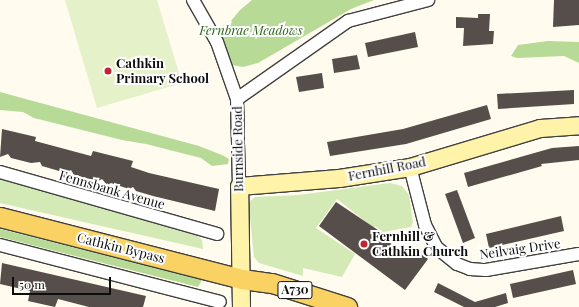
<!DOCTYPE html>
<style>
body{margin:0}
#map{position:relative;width:579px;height:307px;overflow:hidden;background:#fffbee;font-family:"Playfair Display",serif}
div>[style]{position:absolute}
.green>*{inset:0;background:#d3eab7}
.forest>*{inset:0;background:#b7db96}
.pitch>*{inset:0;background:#e4f1c9}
.building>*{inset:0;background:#564e4a}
.roads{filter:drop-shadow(1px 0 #404040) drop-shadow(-1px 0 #404040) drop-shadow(0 1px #404040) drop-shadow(0 -1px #404040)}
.street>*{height:12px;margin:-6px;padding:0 6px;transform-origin:6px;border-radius:6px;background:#fff}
.secondary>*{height:17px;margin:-8.5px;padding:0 8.5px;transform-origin:8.5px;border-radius:8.5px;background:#fff3a9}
.primary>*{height:19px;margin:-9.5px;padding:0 9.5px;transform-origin:9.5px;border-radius:9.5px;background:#fad163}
.dots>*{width:11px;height:11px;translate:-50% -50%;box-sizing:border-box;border:2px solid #fff;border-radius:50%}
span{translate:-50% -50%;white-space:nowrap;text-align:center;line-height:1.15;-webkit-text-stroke:4px #fff;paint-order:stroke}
.shield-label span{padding:1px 3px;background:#fff;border:1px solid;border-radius:3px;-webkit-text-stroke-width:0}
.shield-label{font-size:12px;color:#0d0d0d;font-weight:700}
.park-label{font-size:13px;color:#2e661d;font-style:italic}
.poi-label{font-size:13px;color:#0d0d0d;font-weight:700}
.left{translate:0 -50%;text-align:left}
.street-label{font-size:13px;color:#0d0d0d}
.scale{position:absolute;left:12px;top:277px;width:99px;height:18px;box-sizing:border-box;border:2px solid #0d0d0d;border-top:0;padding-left:5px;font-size:12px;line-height:14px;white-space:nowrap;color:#0d0d0d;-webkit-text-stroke:3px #fff;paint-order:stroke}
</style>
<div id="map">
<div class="green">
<i style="clip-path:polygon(0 179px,198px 236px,202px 240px,203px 249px,0 203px)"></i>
<i style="clip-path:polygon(390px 183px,402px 186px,409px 195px,413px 222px,411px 227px,383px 232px,375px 226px,374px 228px,337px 199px,316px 228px,355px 254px,342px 277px,303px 268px,303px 276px,259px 263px,254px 257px,249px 208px,250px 201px,255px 197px,298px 195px)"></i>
</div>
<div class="forest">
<i style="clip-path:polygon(252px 0,374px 0,351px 9px,258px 63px,243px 67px,232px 65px,220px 34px,240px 10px)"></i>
<i style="clip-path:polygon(548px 41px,579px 42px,579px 63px,564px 56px,517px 58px,511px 56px,518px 45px)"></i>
<i style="clip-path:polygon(0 92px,199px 146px,222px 155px,229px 159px,228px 164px,212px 166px,201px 158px,146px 144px,122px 140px,34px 118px,23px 112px,0 110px)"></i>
<i style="clip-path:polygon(0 229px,202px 280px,198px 287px,0 237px)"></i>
</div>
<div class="pitch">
<i style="clip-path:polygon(65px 0,157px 0,182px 83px,97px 108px)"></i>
</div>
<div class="building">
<i style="clip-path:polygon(554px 0,579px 0,579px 25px,553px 27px)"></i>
<i style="clip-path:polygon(478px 14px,490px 14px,489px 31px,494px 31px,493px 44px,463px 46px,464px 28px,456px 28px,456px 17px,478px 18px)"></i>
<i style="clip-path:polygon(415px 32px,418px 47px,368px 57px,365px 43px)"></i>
<i style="clip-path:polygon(357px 55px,360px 69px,334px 73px,332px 59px)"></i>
<i style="clip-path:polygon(322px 73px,324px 88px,299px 92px,296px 77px)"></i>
<i style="clip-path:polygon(574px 90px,574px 104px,498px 109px,497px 94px)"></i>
<i style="clip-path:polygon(487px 105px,491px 119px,406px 144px,330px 156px,327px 142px,403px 129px)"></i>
<i style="clip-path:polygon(2px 129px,36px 137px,35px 141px,91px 156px,93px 151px,133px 161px,131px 167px,149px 173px,219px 189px,215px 211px,153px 196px,136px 191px,133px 187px,129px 189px,111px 183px,107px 185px,102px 179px,98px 181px,74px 175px,71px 170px,66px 173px,42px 166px,40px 162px,31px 163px,11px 158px,8px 154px,0 157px)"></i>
<i style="clip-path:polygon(579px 146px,579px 160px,541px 164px,542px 166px,468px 187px,464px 173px,552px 148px)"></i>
<i style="clip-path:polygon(457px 190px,475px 238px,463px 243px,445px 194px)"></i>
<i style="clip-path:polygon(336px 202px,387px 236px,385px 239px,404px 253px,410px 245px,428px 259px,405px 290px,319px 226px)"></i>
<i style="clip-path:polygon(561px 216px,564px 231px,489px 248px,486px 234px)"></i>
<i style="clip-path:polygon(2px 263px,146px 296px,143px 307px,89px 307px,58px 299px,55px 307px,28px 301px,30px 291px,0 284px)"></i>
<i style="clip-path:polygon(573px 270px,576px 284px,513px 298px,510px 284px)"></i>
<i style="clip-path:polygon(438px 283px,475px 302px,506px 293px,508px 303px,495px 307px,464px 307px,434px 292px)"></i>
</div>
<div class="roads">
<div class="street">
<i style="left:193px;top:0;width:48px;rotate:60.3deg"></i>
<i style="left:217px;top:42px;width:60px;rotate:70.7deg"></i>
<i style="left:237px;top:99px;width:87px;rotate:88.7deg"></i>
<i style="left:237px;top:99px;width:136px;rotate:-35.1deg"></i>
<i style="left:348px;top:21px;width:83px;rotate:-14.7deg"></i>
<i style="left:410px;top:167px;width:60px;rotate:75.5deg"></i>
<i style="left:425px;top:225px;width:25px;rotate:63deg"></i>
<i style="left:436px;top:247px;width:27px;rotate:39deg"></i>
<i style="left:457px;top:264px;width:14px;rotate:21deg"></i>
<i style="left:470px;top:269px;width:16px;rotate:4deg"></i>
<i style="left:486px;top:270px;width:94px;rotate:-9.8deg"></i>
<i style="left:0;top:172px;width:226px;rotate:15.9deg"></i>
<i style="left:0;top:245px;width:227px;rotate:14.5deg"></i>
</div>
<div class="secondary">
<i style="left:241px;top:307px;width:121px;rotate:-90.9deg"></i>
<i style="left:239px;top:186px;width:100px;rotate:-4.6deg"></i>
<i style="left:339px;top:178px;width:72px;rotate:-8.8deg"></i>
<i style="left:410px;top:167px;width:136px;rotate:-16.7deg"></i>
<i style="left:540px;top:128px;width:39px;rotate:-4deg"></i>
</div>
<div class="primary">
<i style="left:0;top:217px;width:250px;rotate:14.4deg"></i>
<i style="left:242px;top:279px;width:30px;rotate:8deg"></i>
<i style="left:272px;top:283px;width:79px;rotate:17.7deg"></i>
</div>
</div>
<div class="dots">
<i style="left:108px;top:71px;background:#bf2430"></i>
<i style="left:364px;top:244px;background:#bf2430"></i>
</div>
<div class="shield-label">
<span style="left:295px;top:290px">A730</span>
</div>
<div class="park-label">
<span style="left:251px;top:30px">Fernbrae Meadows</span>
</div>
<div class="poi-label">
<span class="left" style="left:116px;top:71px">Cathkin<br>Primary School</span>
<span class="left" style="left:372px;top:244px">Fernhill &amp;<br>Cathkin Church</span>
</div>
<div class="street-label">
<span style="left:238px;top:149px;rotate:-91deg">Burnside Road</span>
<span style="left:387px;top:169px;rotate:-11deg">Fernhill Road</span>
<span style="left:112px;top:190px;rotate:16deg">Fennsbank Avenue</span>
<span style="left:121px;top:248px;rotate:14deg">Cathkin Bypass</span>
<span style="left:520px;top:249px;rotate:-8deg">Neilvaig Drive</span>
</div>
<div class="scale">50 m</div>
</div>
